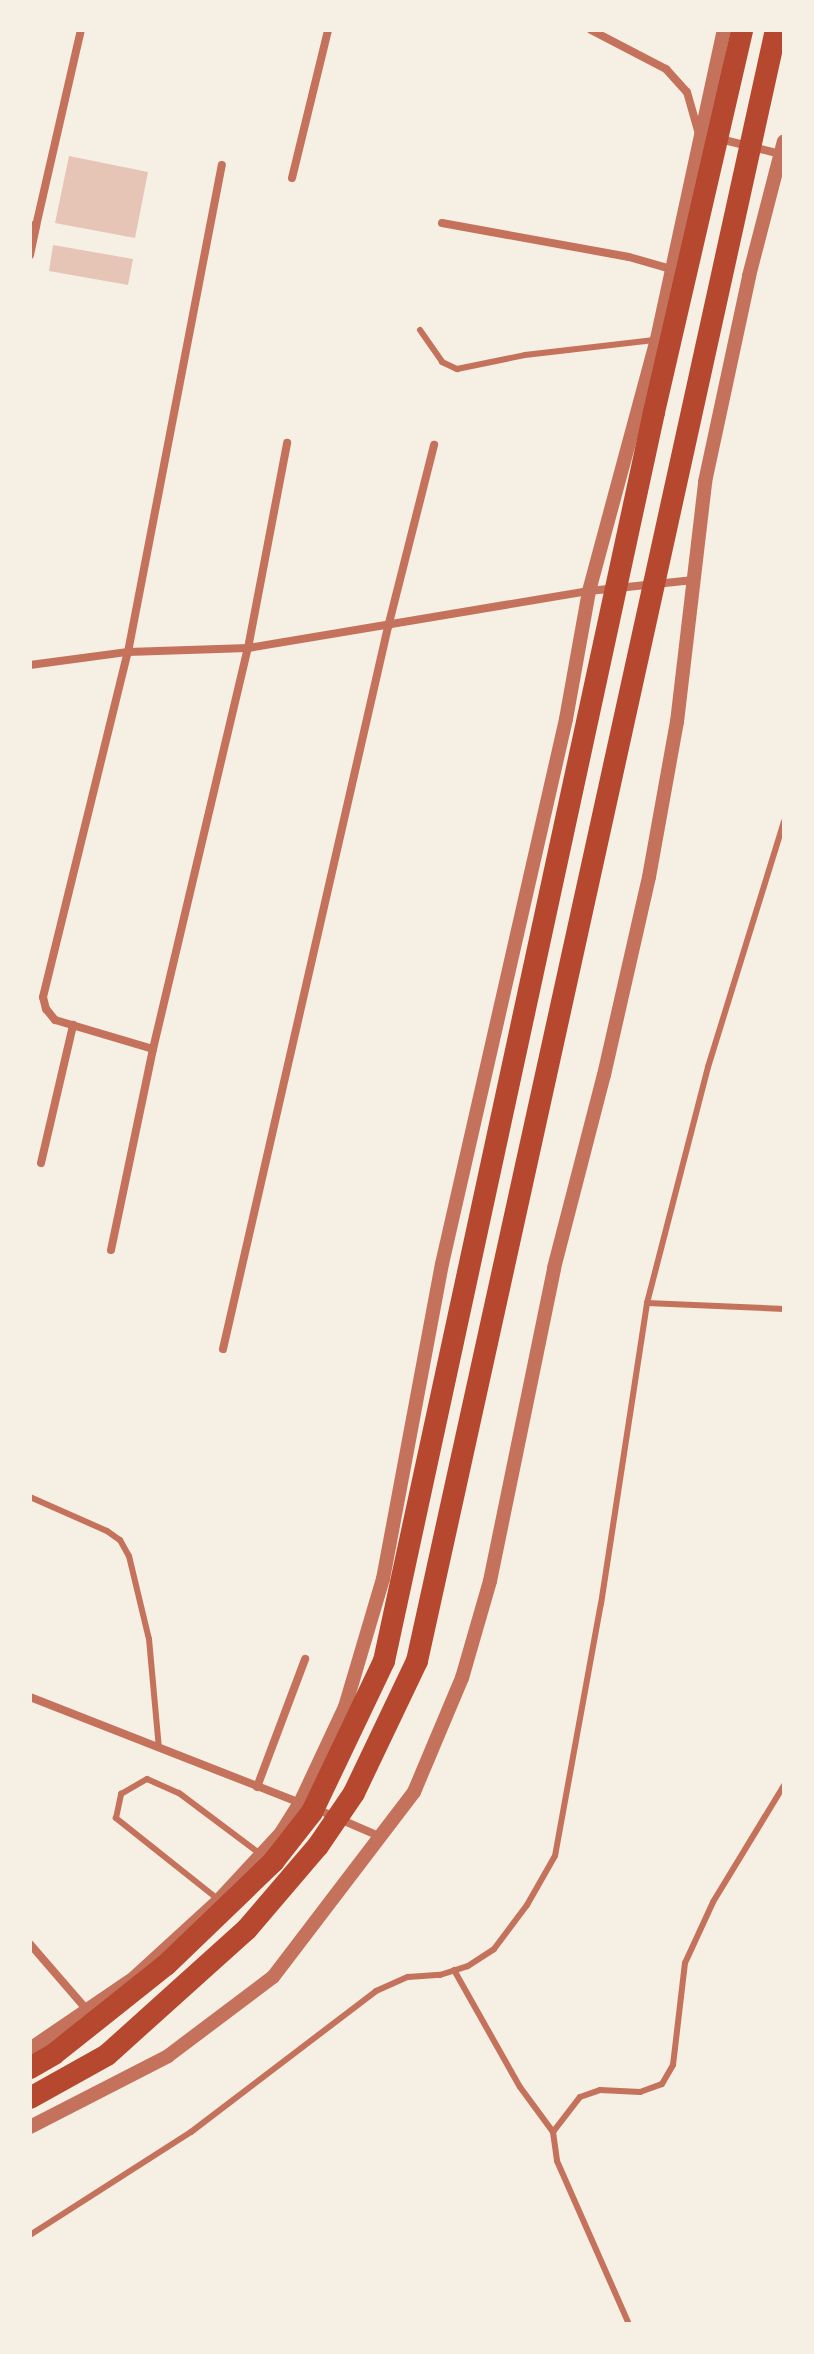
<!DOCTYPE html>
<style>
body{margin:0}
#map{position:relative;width:814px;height:2354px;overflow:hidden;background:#f6efe4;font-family:"Varela Round",sans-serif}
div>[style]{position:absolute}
.building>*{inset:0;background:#e6c5b7}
.service>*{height:6px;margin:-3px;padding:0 3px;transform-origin:3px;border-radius:3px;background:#c5725c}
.minor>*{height:8px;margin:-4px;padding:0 4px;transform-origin:4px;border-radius:4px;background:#c5725c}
.tertiary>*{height:14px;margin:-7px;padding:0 7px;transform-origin:7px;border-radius:7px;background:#c5725c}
.trunk>*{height:22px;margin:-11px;padding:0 11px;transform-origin:11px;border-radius:11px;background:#b5482f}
span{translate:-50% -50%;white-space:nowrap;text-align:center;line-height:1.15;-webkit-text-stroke:6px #f6efe4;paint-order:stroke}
.frame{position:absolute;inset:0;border:32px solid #f6efe4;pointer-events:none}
</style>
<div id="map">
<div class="building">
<i style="clip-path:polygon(69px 156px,148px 172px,135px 238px,55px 223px)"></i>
<i style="clip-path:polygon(53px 245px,133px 259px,128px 285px,49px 271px)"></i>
</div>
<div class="service">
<i style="left:420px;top:330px;width:39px;rotate:55deg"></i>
<i style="left:442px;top:362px;width:17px;rotate:25deg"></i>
<i style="left:457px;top:369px;width:69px;rotate:-11.6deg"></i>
<i style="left:525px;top:355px;width:130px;rotate:-6.6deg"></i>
<i style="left:647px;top:1303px;width:137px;rotate:2.5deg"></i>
<i style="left:30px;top:1497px;width:84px;rotate:23.8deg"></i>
<i style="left:107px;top:1531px;width:16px;rotate:35deg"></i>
<i style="left:120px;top:1540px;width:18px;rotate:61deg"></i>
<i style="left:129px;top:1556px;width:85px;rotate:76.5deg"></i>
<i style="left:149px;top:1639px;width:109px;rotate:84.8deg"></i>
<i style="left:219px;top:1900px;width:132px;rotate:-141.5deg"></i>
<i style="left:116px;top:1818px;width:25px;rotate:-78deg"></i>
<i style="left:121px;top:1794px;width:30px;rotate:-30deg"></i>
<i style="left:147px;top:1779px;width:35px;rotate:24deg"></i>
<i style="left:179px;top:1793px;width:100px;rotate:36.9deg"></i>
<i style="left:454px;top:1970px;width:134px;rotate:60.6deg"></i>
<i style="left:520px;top:2087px;width:56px;rotate:53.7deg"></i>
<i style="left:553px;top:2132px;width:44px;rotate:-52.4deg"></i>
<i style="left:580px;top:2097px;width:21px;rotate:-19deg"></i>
<i style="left:600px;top:2090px;width:40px;rotate:2.9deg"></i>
<i style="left:640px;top:2092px;width:23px;rotate:-20deg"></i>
<i style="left:662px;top:2084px;width:22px;rotate:-60deg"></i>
<i style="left:673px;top:2065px;width:103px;rotate:-83.3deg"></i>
<i style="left:685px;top:1963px;width:67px;rotate:-65.3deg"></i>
<i style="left:713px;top:1902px;width:137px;rotate:-58.7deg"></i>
<i style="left:553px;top:2132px;width:29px;rotate:82deg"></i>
<i style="left:557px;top:2161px;width:178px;rotate:66.2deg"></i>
<i style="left:30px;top:2235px;width:191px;rotate:-32.6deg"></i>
<i style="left:191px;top:2132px;width:233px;rotate:-37.3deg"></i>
<i style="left:376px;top:1991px;width:35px;rotate:-24deg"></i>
<i style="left:408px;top:1977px;width:32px;rotate:-4deg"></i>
<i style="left:440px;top:1975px;width:29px;rotate:-18deg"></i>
<i style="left:468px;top:1966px;width:31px;rotate:-33deg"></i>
<i style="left:494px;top:1949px;width:55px;rotate:-53.1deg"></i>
<i style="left:527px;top:1905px;width:56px;rotate:-60.3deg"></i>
<i style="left:555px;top:1856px;width:256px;rotate:-79.7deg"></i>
<i style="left:601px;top:1604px;width:304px;rotate:-81.3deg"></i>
<i style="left:647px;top:1303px;width:244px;rotate:-75.5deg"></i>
<i style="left:708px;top:1067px;width:257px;rotate:-72.8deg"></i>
</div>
<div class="minor">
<i style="left:591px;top:30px;width:85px;rotate:27.5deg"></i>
<i style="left:666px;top:69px;width:31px;rotate:48deg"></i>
<i style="left:687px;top:92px;width:44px;rotate:74.1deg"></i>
<i style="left:720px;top:139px;width:63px;rotate:13.8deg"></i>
<i style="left:292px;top:178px;width:152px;rotate:-76.3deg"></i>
<i style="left:442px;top:223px;width:190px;rotate:10.3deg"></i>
<i style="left:629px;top:257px;width:44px;rotate:15.9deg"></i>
<i style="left:30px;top:225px;width:6px;rotate:9deg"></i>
<i style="left:36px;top:226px;width:201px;rotate:-77.1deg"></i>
<i style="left:30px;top:255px;width:30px;rotate:-78deg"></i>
<i style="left:30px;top:665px;width:99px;rotate:-7.6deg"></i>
<i style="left:128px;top:652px;width:120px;rotate:-1.9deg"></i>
<i style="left:248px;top:648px;width:346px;rotate:-9.5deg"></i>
<i style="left:589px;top:591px;width:105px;rotate:-6deg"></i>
<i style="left:153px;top:1049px;width:102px;rotate:-163.5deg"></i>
<i style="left:55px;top:1020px;width:14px;rotate:-129deg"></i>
<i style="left:46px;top:1009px;width:12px;rotate:-104deg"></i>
<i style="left:43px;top:997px;width:355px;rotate:-76.2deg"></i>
<i style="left:128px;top:652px;width:496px;rotate:-79.1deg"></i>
<i style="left:41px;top:1163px;width:142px;rotate:-76.9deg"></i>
<i style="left:111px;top:1250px;width:205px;rotate:-78.2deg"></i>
<i style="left:153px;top:1049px;width:412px;rotate:-76.7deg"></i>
<i style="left:248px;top:648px;width:209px;rotate:-79.2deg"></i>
<i style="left:223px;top:1349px;width:741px;rotate:-77.13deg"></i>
<i style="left:388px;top:627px;width:188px;rotate:-75.8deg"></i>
<i style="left:30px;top:1697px;width:291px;rotate:21.4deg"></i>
<i style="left:257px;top:1787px;width:137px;rotate:-69.4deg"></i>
<i style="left:314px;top:1808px;width:71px;rotate:23.3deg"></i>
<i style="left:30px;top:1944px;width:89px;rotate:49.1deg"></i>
</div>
<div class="tertiary">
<i style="left:30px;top:2049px;width:126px;rotate:-34.3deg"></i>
<i style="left:134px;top:1978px;width:115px;rotate:-42.5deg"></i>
<i style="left:219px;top:1900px;width:91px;rotate:-47.2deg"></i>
<i style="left:281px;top:1833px;width:36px;rotate:-58deg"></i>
<i style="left:300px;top:1803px;width:106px;rotate:-64.9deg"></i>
<i style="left:345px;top:1707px;width:134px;rotate:-73.5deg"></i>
<i style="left:383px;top:1579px;width:320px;rotate:-79.4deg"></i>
<i style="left:442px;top:1264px;width:559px;rotate:-77.18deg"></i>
<i style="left:566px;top:719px;width:130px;rotate:-79.8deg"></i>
<i style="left:589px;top:591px;width:261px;rotate:-74.9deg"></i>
<i style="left:657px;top:339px;width:316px;rotate:-77.8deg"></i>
<i style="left:30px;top:2127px;width:155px;rotate:-27.2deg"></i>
<i style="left:168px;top:2056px;width:131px;rotate:-37deg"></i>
<i style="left:273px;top:1977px;width:233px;rotate:-52.7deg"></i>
<i style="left:414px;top:1792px;width:124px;rotate:-67.2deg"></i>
<i style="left:462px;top:1678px;width:101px;rotate:-73.9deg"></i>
<i style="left:490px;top:1581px;width:319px;rotate:-78.4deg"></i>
<i style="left:554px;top:1268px;width:199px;rotate:-75.5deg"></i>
<i style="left:604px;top:1075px;width:203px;rotate:-77.2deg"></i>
<i style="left:649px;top:877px;width:158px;rotate:-79.8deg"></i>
<i style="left:677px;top:722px;width:242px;rotate:-83.3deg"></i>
<i style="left:705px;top:482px;width:211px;rotate:-77.9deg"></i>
<i style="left:749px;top:276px;width:139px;rotate:-75.5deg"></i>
</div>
<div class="trunk">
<i style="left:30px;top:2068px;width:28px;rotate:-30deg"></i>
<i style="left:54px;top:2054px;width:143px;rotate:-38.5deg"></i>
<i style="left:166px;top:1965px;width:149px;rotate:-43.9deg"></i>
<i style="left:273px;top:1862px;width:63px;rotate:-52deg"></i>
<i style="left:312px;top:1812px;width:167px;rotate:-64.5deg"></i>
<i style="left:384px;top:1661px;width:1278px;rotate:-77.8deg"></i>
<i style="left:654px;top:412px;width:392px;rotate:-77deg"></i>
<i style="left:30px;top:2098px;width:88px;rotate:-29.2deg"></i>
<i style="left:107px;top:2055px;width:188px;rotate:-42deg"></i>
<i style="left:247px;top:1929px;width:109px;rotate:-49.5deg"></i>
<i style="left:318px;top:1846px;width:64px;rotate:-55.8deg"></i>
<i style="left:354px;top:1793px;width:146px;rotate:-64.5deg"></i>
<i style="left:417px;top:1661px;width:1670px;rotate:-77.59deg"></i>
</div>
<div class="frame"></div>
</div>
